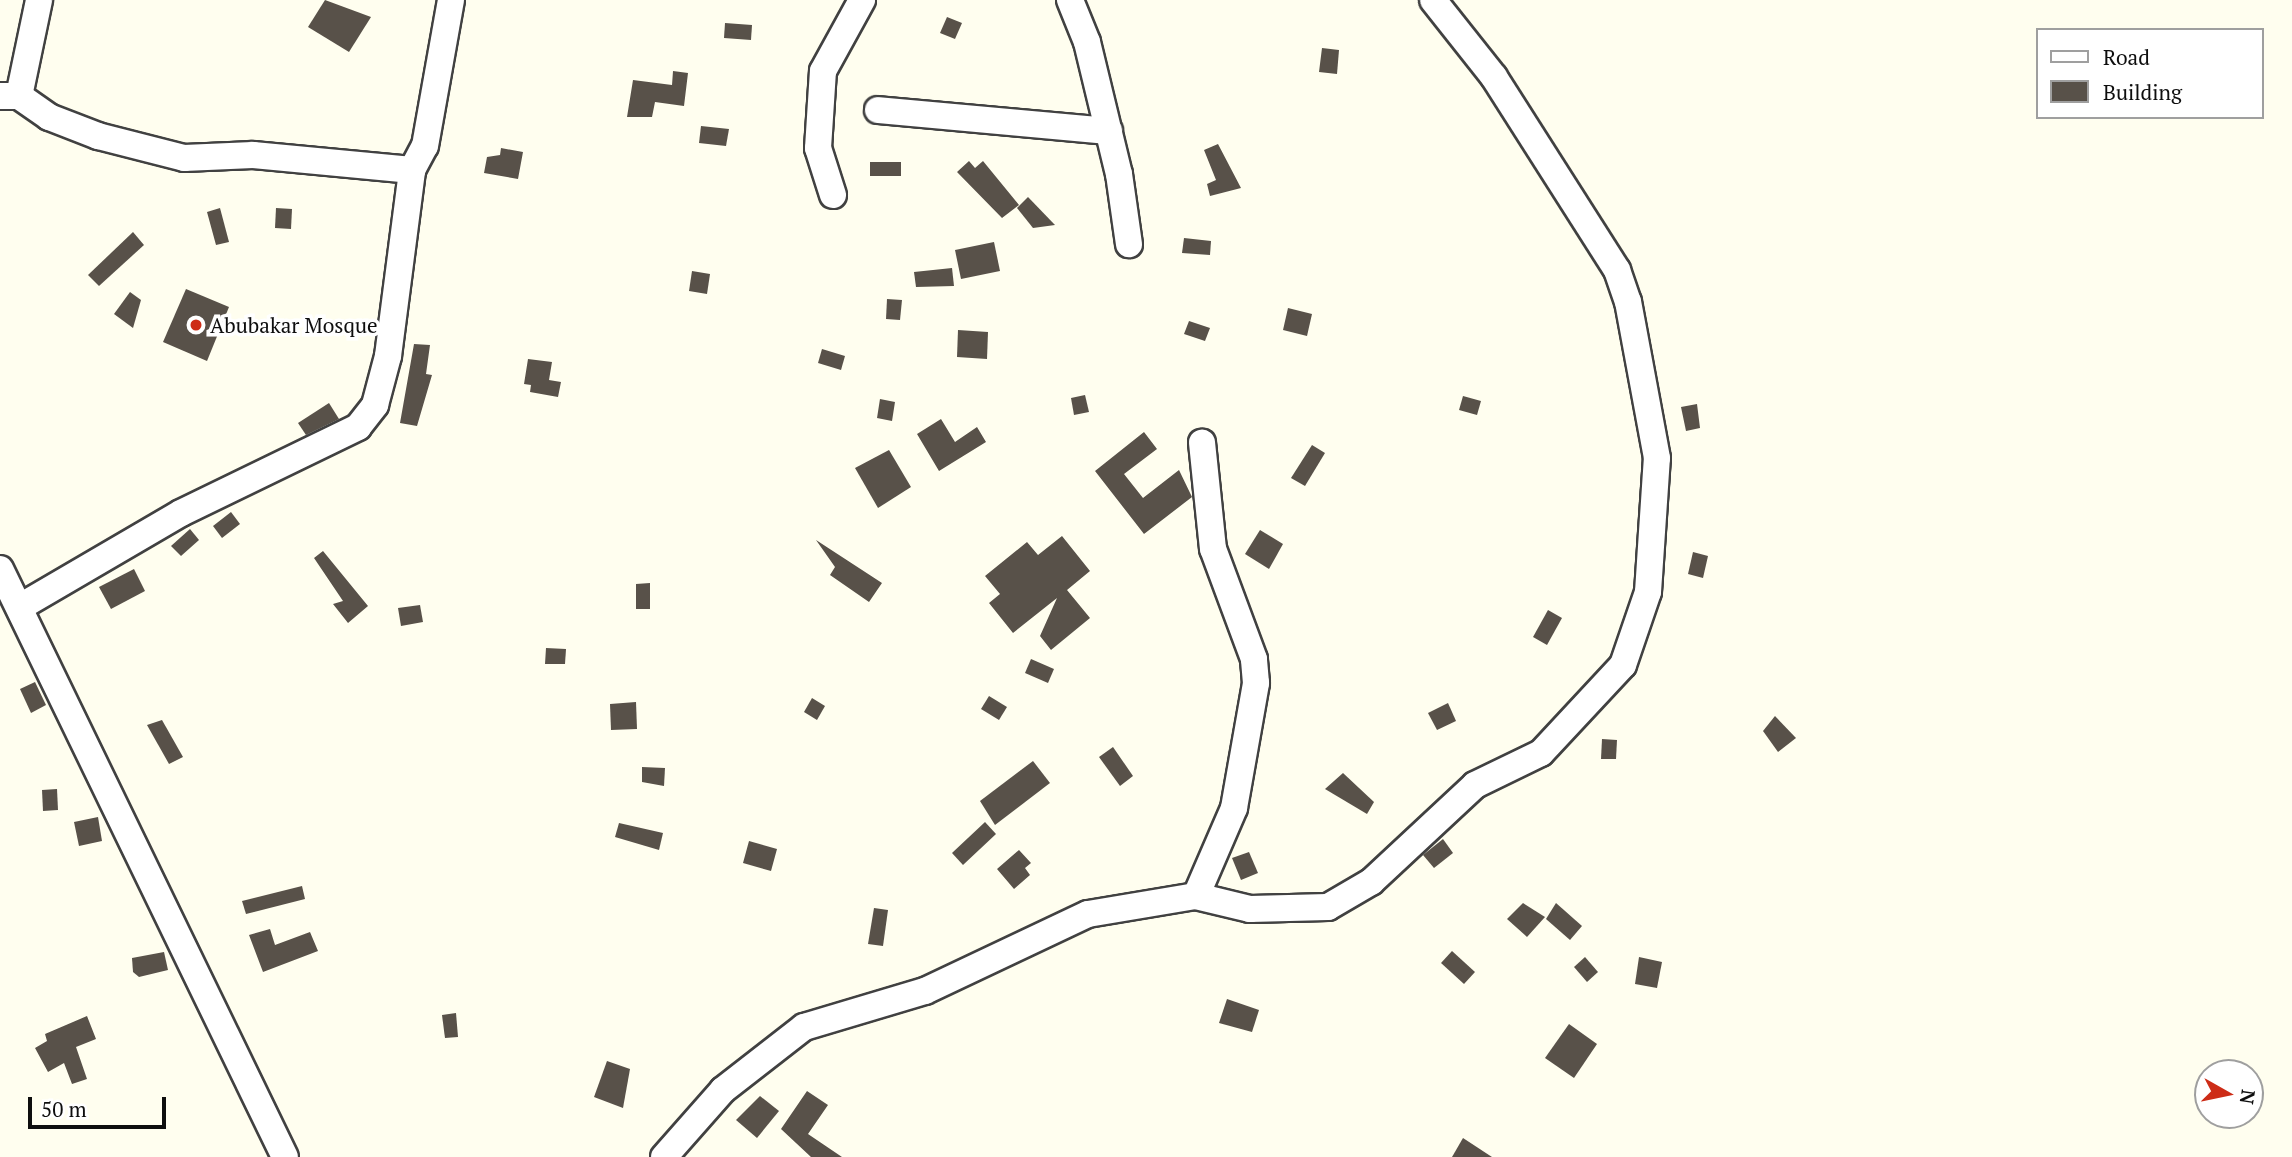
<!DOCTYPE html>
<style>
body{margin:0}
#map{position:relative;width:2292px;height:1157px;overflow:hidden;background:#fffeef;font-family:"PT Serif",serif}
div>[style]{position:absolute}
.building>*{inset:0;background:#585149}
.roads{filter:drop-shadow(2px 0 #414141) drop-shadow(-2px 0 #414141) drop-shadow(0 2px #414141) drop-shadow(0 -2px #414141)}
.minor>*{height:26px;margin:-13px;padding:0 13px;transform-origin:13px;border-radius:13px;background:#fff}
.dots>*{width:19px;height:19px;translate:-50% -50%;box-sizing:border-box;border:4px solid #fff;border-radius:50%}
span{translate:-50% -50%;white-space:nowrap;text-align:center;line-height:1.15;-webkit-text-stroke:7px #fff;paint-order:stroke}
.poi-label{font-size:21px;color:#0e0e0e}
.left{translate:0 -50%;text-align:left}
.legend{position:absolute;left:2036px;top:28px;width:228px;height:91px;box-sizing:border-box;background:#fff;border:2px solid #9f9f9f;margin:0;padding:9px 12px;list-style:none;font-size:21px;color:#0e0e0e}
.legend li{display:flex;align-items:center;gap:14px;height:35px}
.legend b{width:35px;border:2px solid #9f9f9f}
.north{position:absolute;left:2194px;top:1059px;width:70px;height:70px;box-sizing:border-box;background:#fff;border:2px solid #9f9f9f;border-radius:50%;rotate:99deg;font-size:19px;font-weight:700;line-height:28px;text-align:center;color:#0e0e0e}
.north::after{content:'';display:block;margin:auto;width:24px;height:32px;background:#cd2c17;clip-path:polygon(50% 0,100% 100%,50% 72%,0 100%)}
.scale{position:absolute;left:28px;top:1097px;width:138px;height:32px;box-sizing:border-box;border:4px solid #0e0e0e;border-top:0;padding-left:9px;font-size:21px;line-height:24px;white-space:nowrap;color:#0e0e0e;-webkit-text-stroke:5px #fff;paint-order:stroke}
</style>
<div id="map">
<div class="building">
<i style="clip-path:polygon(325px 0,371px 17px,349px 52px,308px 27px)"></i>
<i style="clip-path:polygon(947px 17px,962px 23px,955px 39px,940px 33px)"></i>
<i style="clip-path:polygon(725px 23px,752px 25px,751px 40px,724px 38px)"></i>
<i style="clip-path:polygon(1322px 48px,1339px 50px,1337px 74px,1319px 72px)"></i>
<i style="clip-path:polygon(673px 71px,688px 73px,684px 106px,655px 102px,652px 117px,627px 117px,633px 80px,672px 85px)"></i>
<i style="clip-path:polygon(701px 126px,729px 129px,726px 146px,699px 143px)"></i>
<i style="clip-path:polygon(1218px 144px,1241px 188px,1210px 196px,1207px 184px,1216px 180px,1204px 150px)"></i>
<i style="clip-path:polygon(501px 148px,523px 152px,518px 179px,484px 173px,487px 157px,500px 155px)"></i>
<i style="clip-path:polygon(969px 161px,975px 168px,983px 161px,1019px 205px,1002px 218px,957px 172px)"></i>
<i style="clip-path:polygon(870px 162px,901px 162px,901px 176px,870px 176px)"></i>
<i style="clip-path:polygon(1028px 197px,1055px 225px,1033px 228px,1017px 208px)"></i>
<i style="clip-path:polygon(220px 208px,229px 242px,216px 245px,207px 212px)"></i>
<i style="clip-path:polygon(276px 208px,292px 209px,291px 229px,275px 228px)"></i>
<i style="clip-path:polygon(133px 232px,144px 245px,99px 286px,88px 275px)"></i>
<i style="clip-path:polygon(1184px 238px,1211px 241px,1210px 255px,1182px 253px)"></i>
<i style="clip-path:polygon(994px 242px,1000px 271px,961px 279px,955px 250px)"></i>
<i style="clip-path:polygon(952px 268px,954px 286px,916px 287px,914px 272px)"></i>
<i style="clip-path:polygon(692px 271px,710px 274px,707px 294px,689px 291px)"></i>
<i style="clip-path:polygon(186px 289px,229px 307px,207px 361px,163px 342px)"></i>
<i style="clip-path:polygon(130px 292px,141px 300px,133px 328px,114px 314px)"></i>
<i style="clip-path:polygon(887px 299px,902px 300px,900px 320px,886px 319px)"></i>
<i style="clip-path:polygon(1288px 308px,1312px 314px,1307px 336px,1283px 330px)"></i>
<i style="clip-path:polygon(1189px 321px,1210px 328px,1205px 341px,1184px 334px)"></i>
<i style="clip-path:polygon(958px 330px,988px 332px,987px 359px,957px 357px)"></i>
<i style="clip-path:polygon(414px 344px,430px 345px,426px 374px,432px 375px,417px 426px,400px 423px)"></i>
<i style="clip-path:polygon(822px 349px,845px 356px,841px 370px,818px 363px)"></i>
<i style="clip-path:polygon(528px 359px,552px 362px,549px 380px,561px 382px,558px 397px,530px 392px,531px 385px,524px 384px)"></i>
<i style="clip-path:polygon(1085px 395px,1089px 412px,1074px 415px,1071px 398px)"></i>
<i style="clip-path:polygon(1463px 396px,1481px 401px,1477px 415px,1459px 410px)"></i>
<i style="clip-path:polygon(880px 399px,895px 402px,892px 421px,877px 418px)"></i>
<i style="clip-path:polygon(329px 403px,339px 419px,306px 435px,298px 423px)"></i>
<i style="clip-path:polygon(1697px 404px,1700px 428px,1686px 431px,1681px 407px)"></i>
<i style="clip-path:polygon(941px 419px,955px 442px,977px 427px,986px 442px,939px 471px,917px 434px)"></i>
<i style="clip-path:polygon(1144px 432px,1157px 449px,1124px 474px,1143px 498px,1179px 470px,1192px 497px,1144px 534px,1095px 471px)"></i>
<i style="clip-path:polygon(1312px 445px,1325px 453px,1305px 486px,1291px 478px)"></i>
<i style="clip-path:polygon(889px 450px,911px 487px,878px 508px,855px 468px)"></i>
<i style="clip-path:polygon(231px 512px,240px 524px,222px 538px,213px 526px)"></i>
<i style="clip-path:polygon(190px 529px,199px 540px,181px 556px,171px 546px)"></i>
<i style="clip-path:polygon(1260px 530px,1283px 544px,1269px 569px,1245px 554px)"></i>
<i style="clip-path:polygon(1062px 536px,1090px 571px,1067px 590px,1090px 618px,1051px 650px,1040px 636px,1057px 598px,1013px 633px,989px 603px,1000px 594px,985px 576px,1027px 542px,1038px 555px)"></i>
<i style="clip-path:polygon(816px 540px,882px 583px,869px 602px,830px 575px,835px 567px)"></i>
<i style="clip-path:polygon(323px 551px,368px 606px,348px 623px,333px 604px,343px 601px,314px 558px)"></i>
<i style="clip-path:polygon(1693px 552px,1708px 556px,1703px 578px,1688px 574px)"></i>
<i style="clip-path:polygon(134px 569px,145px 591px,111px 609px,99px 587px)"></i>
<i style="clip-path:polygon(650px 583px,650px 609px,636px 609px,636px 584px)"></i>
<i style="clip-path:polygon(420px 605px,423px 622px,401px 626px,398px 608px)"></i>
<i style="clip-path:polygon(1548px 610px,1562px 618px,1547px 645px,1533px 637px)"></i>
<i style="clip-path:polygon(546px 648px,566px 649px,565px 664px,545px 664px)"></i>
<i style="clip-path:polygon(1031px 659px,1054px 669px,1048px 683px,1025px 673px)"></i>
<i style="clip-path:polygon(35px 682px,46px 705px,31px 713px,20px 689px)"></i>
<i style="clip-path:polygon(989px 696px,1007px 707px,999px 720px,981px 709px)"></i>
<i style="clip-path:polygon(812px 698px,825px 706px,817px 720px,804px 712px)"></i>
<i style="clip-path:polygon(636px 702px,637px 729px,611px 730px,610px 704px)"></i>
<i style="clip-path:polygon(1448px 703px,1456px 721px,1437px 730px,1428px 713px)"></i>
<i style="clip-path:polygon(1775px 716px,1796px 738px,1778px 752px,1763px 731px)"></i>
<i style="clip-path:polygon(162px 720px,183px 757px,169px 764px,147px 725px)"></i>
<i style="clip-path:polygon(1602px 739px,1617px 740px,1616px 759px,1601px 759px)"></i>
<i style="clip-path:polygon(1113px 747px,1133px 776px,1120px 786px,1099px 757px)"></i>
<i style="clip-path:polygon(1033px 761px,1050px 783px,995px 825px,980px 801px)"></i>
<i style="clip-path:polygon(642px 767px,665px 768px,664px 786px,642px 782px)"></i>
<i style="clip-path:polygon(1343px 773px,1374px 802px,1367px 814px,1325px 789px)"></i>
<i style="clip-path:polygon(57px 789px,58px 810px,43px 811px,42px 790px)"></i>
<i style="clip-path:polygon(98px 817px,102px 841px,79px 846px,74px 822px)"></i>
<i style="clip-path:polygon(985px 822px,996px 834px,963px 865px,952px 853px)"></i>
<i style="clip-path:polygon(619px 823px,663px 833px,659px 850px,615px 837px)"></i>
<i style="clip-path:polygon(1443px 839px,1453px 853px,1434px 868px,1423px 855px)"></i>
<i style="clip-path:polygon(749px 841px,777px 849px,771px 871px,743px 863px)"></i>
<i style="clip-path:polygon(1019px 850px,1031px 863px,1025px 868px,1030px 875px,1014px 889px,997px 869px)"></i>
<i style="clip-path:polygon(1249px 852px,1258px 873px,1241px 880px,1232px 858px)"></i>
<i style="clip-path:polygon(302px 886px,305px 899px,246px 914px,242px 901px)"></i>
<i style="clip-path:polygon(1523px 903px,1545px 917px,1527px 937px,1507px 919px)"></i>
<i style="clip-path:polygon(1556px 903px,1582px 926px,1570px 940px,1546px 919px)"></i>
<i style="clip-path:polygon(874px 908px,888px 910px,883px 946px,868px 944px)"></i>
<i style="clip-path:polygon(270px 929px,275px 945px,310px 932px,318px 951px,263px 972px,249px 935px)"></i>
<i style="clip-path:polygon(1452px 951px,1475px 972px,1464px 984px,1441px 963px)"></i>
<i style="clip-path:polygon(164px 952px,168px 970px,139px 977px,133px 972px,132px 958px)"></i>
<i style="clip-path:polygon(1585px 957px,1598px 972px,1587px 982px,1574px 967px)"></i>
<i style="clip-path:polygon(1639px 957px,1662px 962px,1657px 988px,1635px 984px)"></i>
<i style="clip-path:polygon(1227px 999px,1259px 1010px,1252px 1032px,1219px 1023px)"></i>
<i style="clip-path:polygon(456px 1013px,458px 1037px,445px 1038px,442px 1015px)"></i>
<i style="clip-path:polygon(87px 1016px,96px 1039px,76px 1047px,87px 1079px,72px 1084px,64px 1063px,48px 1072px,35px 1048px,47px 1041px,45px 1034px)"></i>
<i style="clip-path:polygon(1569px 1024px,1597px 1044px,1574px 1078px,1545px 1058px)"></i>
<i style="clip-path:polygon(607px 1061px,630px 1069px,623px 1108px,594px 1097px)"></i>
<i style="clip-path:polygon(807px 1091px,828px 1105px,808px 1134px,842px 1157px,811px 1157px,781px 1129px)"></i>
<i style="clip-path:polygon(760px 1096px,779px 1111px,757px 1138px,736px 1120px)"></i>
<i style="clip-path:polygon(1463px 1138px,1492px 1157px,1452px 1157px)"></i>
</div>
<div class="roads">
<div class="minor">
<i style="left:1070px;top:0;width:45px;rotate:68deg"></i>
<i style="left:1087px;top:42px;width:136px;rotate:76.4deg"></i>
<i style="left:1119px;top:174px;width:71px;rotate:81.9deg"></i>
<i style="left:0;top:96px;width:19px"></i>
<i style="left:19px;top:96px;width:37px;rotate:35deg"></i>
<i style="left:49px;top:117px;width:53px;rotate:21.2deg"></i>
<i style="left:98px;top:136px;width:89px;rotate:14.3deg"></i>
<i style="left:184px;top:158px;width:69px;rotate:-2.5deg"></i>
<i style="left:253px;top:155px;width:160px;rotate:5.4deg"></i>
<i style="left:19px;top:96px;width:98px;rotate:-78.2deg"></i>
<i style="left:878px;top:110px;width:232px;rotate:5.2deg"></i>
<i style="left:833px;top:195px;width:49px;rotate:-107.7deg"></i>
<i style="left:818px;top:148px;width:77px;rotate:-86.3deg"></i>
<i style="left:823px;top:71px;width:81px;rotate:-61.2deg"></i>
<i style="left:0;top:569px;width:653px;rotate:64.14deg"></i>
<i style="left:20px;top:607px;width:186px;rotate:-30.3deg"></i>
<i style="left:181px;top:513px;width:197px;rotate:-25.9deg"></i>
<i style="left:358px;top:427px;width:28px;rotate:-52deg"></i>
<i style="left:375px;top:405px;width:51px;rotate:-75.1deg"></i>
<i style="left:388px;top:356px;width:188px;rotate:-82.6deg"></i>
<i style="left:412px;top:170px;width:27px;rotate:-62deg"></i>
<i style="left:425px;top:146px;width:148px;rotate:-79.9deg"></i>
<i style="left:1196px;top:896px;width:96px;rotate:-66.6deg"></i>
<i style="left:1234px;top:808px;width:127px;rotate:-80deg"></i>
<i style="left:1256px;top:683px;width:24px;rotate:-95deg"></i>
<i style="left:1254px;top:659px;width:117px;rotate:-110.4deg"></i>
<i style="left:1213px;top:549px;width:107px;rotate:-95.9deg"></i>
<i style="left:664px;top:1157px;width:89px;rotate:-48.6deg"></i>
<i style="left:723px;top:1090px;width:103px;rotate:-37.9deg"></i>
<i style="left:804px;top:1027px;width:126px;rotate:-16.6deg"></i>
<i style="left:925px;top:991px;width:180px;rotate:-25.3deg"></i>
<i style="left:1088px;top:914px;width:109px;rotate:-9.5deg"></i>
<i style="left:1196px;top:896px;width:56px;rotate:13.5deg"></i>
<i style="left:1250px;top:909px;width:78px;rotate:-1.5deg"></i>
<i style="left:1328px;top:907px;width:50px;rotate:-30.2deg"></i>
<i style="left:1371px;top:882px;width:142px;rotate:-43deg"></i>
<i style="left:1475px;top:785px;width:73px;rotate:-25.9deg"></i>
<i style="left:1541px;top:753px;width:120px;rotate:-47deg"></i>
<i style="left:1623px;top:665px;width:77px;rotate:-71.1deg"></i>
<i style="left:1648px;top:592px;width:134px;rotate:-86.2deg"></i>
<i style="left:1657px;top:458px;width:159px;rotate:-100.5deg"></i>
<i style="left:1628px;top:302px;width:34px;rotate:-109deg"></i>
<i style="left:1617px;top:270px;width:229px;rotate:-122.5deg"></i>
<i style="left:1494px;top:77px;width:98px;rotate:-128.4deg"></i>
</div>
</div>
<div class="dots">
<i style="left:196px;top:325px;background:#cd2c17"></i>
</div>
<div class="poi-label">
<span class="left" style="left:210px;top:325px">Abubakar Mosque</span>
</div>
<ul class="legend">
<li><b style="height:9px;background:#fff"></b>Road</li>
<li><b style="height:19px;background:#585149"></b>Building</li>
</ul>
<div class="north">N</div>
<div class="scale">50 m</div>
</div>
